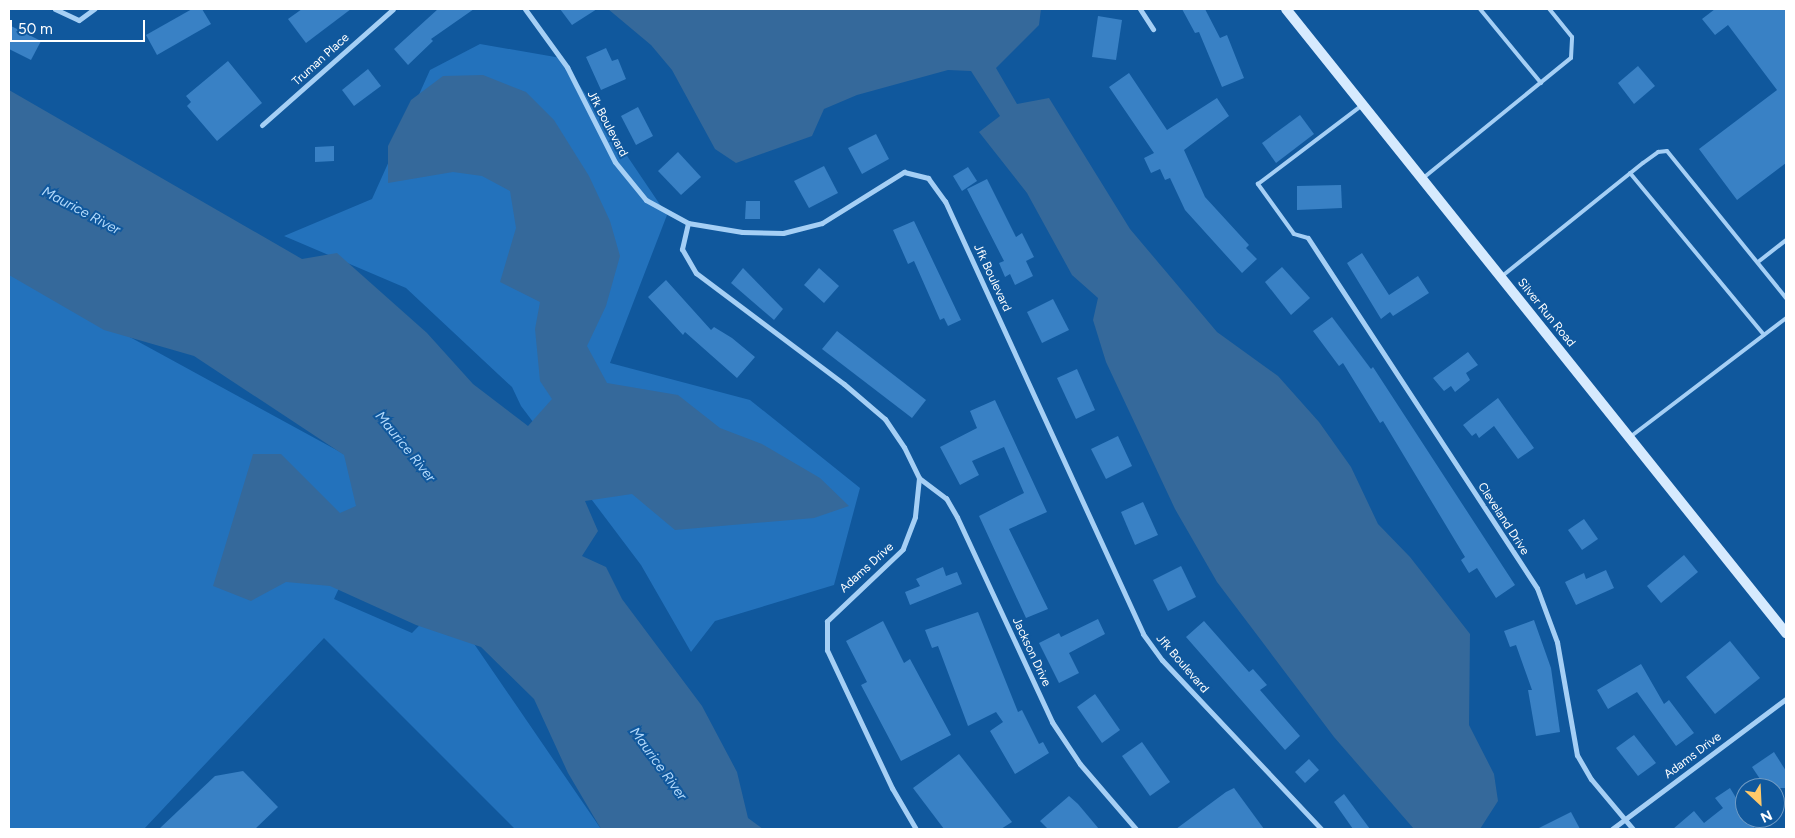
<!DOCTYPE html>
<style>
body{margin:0}
#map{position:relative;width:1795px;height:838px;overflow:hidden;background:#10589d;font-family:Figtree,sans-serif}
div>[style]{position:absolute}
.green>*{inset:0;background:#2372bc}
.water>*{inset:0;background:#35699b}
.building>*{inset:0;background:#3981c5}
.service>*{height:4px;margin:-2px;padding:0 2px;transform-origin:2px;border-radius:2px;background:#a5cff5}
.minor>*{height:5px;margin:-2.5px;padding:0 2.5px;transform-origin:2.5px;border-radius:2.5px;background:#a5cff5}
.secondary>*{height:10px;margin:-5px;padding:0 5px;transform-origin:5px;border-radius:5px;background:#d6eafe}
span{translate:-50% -50%;white-space:nowrap;text-align:center;line-height:1.15;-webkit-text-stroke:4px #10589d;paint-order:stroke}
.street-label{font-size:12px;color:#fff}
.water-label{font-size:14px;color:#b2d9fb;font-style:italic}
.frame{position:absolute;inset:0;border:10px solid #fff;pointer-events:none}
.north{position:absolute;left:1735px;top:778px;width:50px;height:50px;box-sizing:border-box;background:#10589d;border:1px solid #709bc4;border-radius:50%;rotate:155deg;font-size:14px;font-weight:700;line-height:20px;text-align:center;color:#fff}
.north::after{content:'';display:block;margin:auto;width:18px;height:22px;background:#ffc969;clip-path:polygon(50% 0,100% 100%,50% 72%,0 100%)}
.scale{position:absolute;left:10px;top:20px;width:135px;height:22px;box-sizing:border-box;border:2px solid #fff;border-top:0;padding-left:6px;font-size:15px;line-height:18px;white-space:nowrap;color:#fff;-webkit-text-stroke:4px #10589d;paint-order:stroke}
</style>
<div id="map">
<div class="green">
<i style="clip-path:polygon(480px 44px,561px 58px,667px 215px,610px 363px,750px 400px,860px 488px,834px 585px,715px 621px,691px 652px,641px 565px,521px 406px,512px 387px,406px 288px,284px 236px,372px 199px,430px 70px)"></i>
<i style="clip-path:polygon(9px 271px,364px 465px,376px 508px,334px 599px,412px 633px,444px 600px,601px 829px,515px 829px,324px 638px,144px 829px,9px 829px)"></i>
</div>
<div class="water">
<i style="clip-path:polygon(608px 9px,1041px 9px,1039px 25px,996px 68px,1017px 104px,1049px 98px,1130px 229px,1217px 332px,1278px 376px,1319px 422px,1351px 467px,1378px 524px,1410px 557px,1470px 634px,1469px 725px,1494px 774px,1498px 801px,1480px 829px,1414px 829px,1334px 737px,1217px 582px,1175px 509px,1106px 362px,1093px 320px,1098px 298px,1072px 275px,1027px 193px,979px 132px,1000px 116px,971px 71px,948px 70px,857px 95px,824px 109px,812px 136px,736px 163px,715px 149px,672px 70px,651px 45px)"></i>
<i style="clip-path:polygon(483px 75px,526px 92px,554px 120px,589px 176px,610px 221px,620px 256px,606px 306px,587px 346px,607px 383px,678px 395px,720px 428px,762px 444px,820px 478px,849px 506px,814px 518px,675px 530px,632px 494px,585px 501px,598px 531px,582px 556px,606px 567px,622px 599px,702px 706px,737px 772px,748px 818px,763px 829px,601px 829px,568px 773px,534px 699px,481px 647px,416px 625px,330px 586px,286px 582px,251px 601px,213px 586px,253px 454px,281px 454px,340px 513px,356px 506px,344px 455px,194px 356px,104px 330px,9px 275px,9px 90px,302px 259px,337px 253px,427px 333px,473px 384px,528px 426px,552px 399px,540px 381px,535px 329px,540px 302px,500px 282px,516px 228px,510px 191px,482px 176px,453px 172px,388px 183px,388px 146px,411px 100px,443px 76px)"></i>
</div>
<div class="building">
<i style="clip-path:polygon(192px 9px,202px 9px,211px 24px,157px 55px,146px 35px)"></i>
<i style="clip-path:polygon(302px 9px,351px 9px,306px 43px,288px 19px)"></i>
<i style="clip-path:polygon(438px 9px,474px 9px,431px 39px,433px 41px,408px 65px,394px 49px)"></i>
<i style="clip-path:polygon(560px 9px,597px 9px,572px 25px)"></i>
<i style="clip-path:polygon(1182px 9px,1205px 9px,1220px 38px,1227px 35px,1244px 78px,1222px 87px,1199px 32px,1195px 33px)"></i>
<i style="clip-path:polygon(1715px 9px,1786px 9px,1786px 163px,1737px 200px,1699px 149px,1777px 90px,1728px 25px,1715px 35px,1702px 19px)"></i>
<i style="clip-path:polygon(1098px 16px,1122px 20px,1116px 60px,1092px 57px)"></i>
<i style="clip-path:polygon(9px 25px,41px 41px,31px 60px,9px 49px)"></i>
<i style="clip-path:polygon(606px 48px,612px 61px,618px 59px,626px 79px,601px 90px,586px 57px)"></i>
<i style="clip-path:polygon(228px 61px,262px 103px,217px 141px,187px 106px,191px 102px,186px 96px)"></i>
<i style="clip-path:polygon(1638px 66px,1655px 86px,1634px 104px,1618px 83px)"></i>
<i style="clip-path:polygon(368px 69px,381px 86px,354px 106px,342px 90px)"></i>
<i style="clip-path:polygon(1129px 73px,1167px 130px,1217px 98px,1229px 116px,1184px 150px,1205px 197px,1249px 245px,1246px 248px,1257px 259px,1242px 273px,1185px 210px,1170px 178px,1165px 180px,1160px 169px,1151px 173px,1144px 158px,1154px 153px,1109px 87px)"></i>
<i style="clip-path:polygon(638px 107px,653px 136px,636px 145px,621px 116px)"></i>
<i style="clip-path:polygon(1300px 115px,1314px 134px,1276px 163px,1262px 143px)"></i>
<i style="clip-path:polygon(876px 134px,889px 159px,862px 174px,848px 148px)"></i>
<i style="clip-path:polygon(334px 146px,334px 161px,315px 162px,315px 147px)"></i>
<i style="clip-path:polygon(678px 152px,701px 177px,681px 195px,658px 171px)"></i>
<i style="clip-path:polygon(824px 166px,838px 193px,809px 208px,794px 181px)"></i>
<i style="clip-path:polygon(968px 167px,977px 181px,962px 191px,953px 176px)"></i>
<i style="clip-path:polygon(987px 179px,1016px 237px,1022px 233px,1034px 257px,1026px 261px,1033px 276px,1015px 285px,1010px 274px,1005px 277px,999px 263px,1004px 261px,967px 189px)"></i>
<i style="clip-path:polygon(1341px 185px,1342px 208px,1297px 210px,1297px 186px)"></i>
<i style="clip-path:polygon(746px 201px,760px 201px,760px 219px,745px 219px)"></i>
<i style="clip-path:polygon(914px 221px,961px 320px,948px 326px,944px 318px,940px 320px,914px 261px,908px 264px,893px 230px)"></i>
<i style="clip-path:polygon(1362px 253px,1389px 295px,1418px 276px,1429px 293px,1393px 316px,1390px 312px,1381px 319px,1347px 263px)"></i>
<i style="clip-path:polygon(1282px 267px,1310px 298px,1291px 315px,1265px 282px)"></i>
<i style="clip-path:polygon(743px 268px,783px 309px,774px 320px,731px 283px)"></i>
<i style="clip-path:polygon(819px 268px,839px 286px,824px 303px,804px 285px)"></i>
<i style="clip-path:polygon(666px 280px,711px 330px,714px 327px,732px 338px,755px 357px,737px 378px,685px 332px,683px 335px,648px 297px)"></i>
<i style="clip-path:polygon(1053px 299px,1069px 330px,1042px 343px,1027px 312px)"></i>
<i style="clip-path:polygon(1332px 317px,1371px 369px,1373px 367px,1515px 585px,1496px 598px,1477px 568px,1469px 573px,1461px 560px,1465px 557px,1383px 421px,1380px 423px,1343px 363px,1339px 366px,1313px 331px)"></i>
<i style="clip-path:polygon(837px 331px,926px 400px,912px 418px,822px 349px)"></i>
<i style="clip-path:polygon(1468px 352px,1478px 365px,1466px 373px,1470px 380px,1455px 392px,1451px 386px,1444px 391px,1433px 378px)"></i>
<i style="clip-path:polygon(1077px 369px,1095px 410px,1076px 419px,1057px 378px)"></i>
<i style="clip-path:polygon(1498px 398px,1534px 448px,1518px 459px,1494px 426px,1479px 438px,1476px 433px,1472px 436px,1463px 425px)"></i>
<i style="clip-path:polygon(995px 400px,1047px 512px,1009px 529px,1048px 609px,1026px 618px,979px 516px,1024px 493px,1004px 447px,972px 461px,979px 475px,960px 485px,940px 447px,977px 428px,970px 411px)"></i>
<i style="clip-path:polygon(1118px 436px,1132px 466px,1106px 479px,1091px 449px)"></i>
<i style="clip-path:polygon(1143px 502px,1158px 535px,1135px 545px,1121px 512px)"></i>
<i style="clip-path:polygon(1584px 519px,1598px 539px,1582px 550px,1568px 530px)"></i>
<i style="clip-path:polygon(1684px 555px,1698px 572px,1661px 603px,1647px 586px)"></i>
<i style="clip-path:polygon(1181px 566px,1196px 597px,1168px 611px,1153px 580px)"></i>
<i style="clip-path:polygon(943px 567px,946px 576px,957px 572px,962px 584px,910px 605px,905px 592px,920px 586px,916px 579px)"></i>
<i style="clip-path:polygon(1606px 570px,1614px 588px,1576px 605px,1565px 582px,1584px 573px,1586px 579px)"></i>
<i style="clip-path:polygon(978px 612px,1018px 712px,1022px 710px,1039px 744px,1043px 742px,1049px 753px,1015px 774px,990px 731px,1003px 722px,996px 712px,968px 726px,938px 646px,932px 648px,925px 630px)"></i>
<i style="clip-path:polygon(1098px 619px,1105px 634px,1069px 653px,1079px 673px,1059px 683px,1039px 643px,1059px 633px,1061px 637px)"></i>
<i style="clip-path:polygon(1534px 620px,1551px 668px,1560px 732px,1536px 736px,1528px 690px,1532px 690px,1516px 645px,1510px 647px,1504px 631px)"></i>
<i style="clip-path:polygon(883px 621px,904px 663px,910px 659px,951px 735px,901px 761px,861px 685px,867px 682px,846px 641px)"></i>
<i style="clip-path:polygon(1204px 621px,1249px 672px,1253px 669px,1267px 685px,1260px 690px,1300px 736px,1285px 750px,1186px 637px)"></i>
<i style="clip-path:polygon(1730px 641px,1760px 678px,1715px 714px,1686px 677px)"></i>
<i style="clip-path:polygon(1641px 664px,1664px 704px,1669px 700px,1694px 733px,1676px 746px,1637px 692px,1608px 709px,1597px 690px)"></i>
<i style="clip-path:polygon(1095px 694px,1120px 730px,1102px 743px,1077px 707px)"></i>
<i style="clip-path:polygon(1634px 735px,1656px 763px,1638px 776px,1616px 748px)"></i>
<i style="clip-path:polygon(1142px 742px,1170px 782px,1150px 796px,1122px 756px)"></i>
<i style="clip-path:polygon(1774px 752px,1786px 771px,1786px 788px,1766px 788px,1752px 767px)"></i>
<i style="clip-path:polygon(959px 754px,1012px 822px,1001px 829px,944px 829px,913px 788px)"></i>
<i style="clip-path:polygon(1309px 759px,1319px 770px,1305px 783px,1295px 772px)"></i>
<i style="clip-path:polygon(243px 771px,278px 807px,255px 829px,159px 829px,215px 776px)"></i>
<i style="clip-path:polygon(1234px 788px,1264px 829px,1176px 829px,1226px 792px)"></i>
<i style="clip-path:polygon(1730px 788px,1755px 829px,1673px 829px,1694px 811px,1704px 823px,1723px 808px,1715px 798px)"></i>
<i style="clip-path:polygon(1344px 794px,1370px 829px,1353px 829px,1334px 802px)"></i>
<i style="clip-path:polygon(1069px 796px,1078px 804px,1099px 829px,1048px 829px,1040px 821px)"></i>
<i style="clip-path:polygon(1571px 812px,1580px 829px,1537px 829px)"></i>
</div>
<div class="service">
<i style="left:1480px;top:9px;width:96px;rotate:50.5deg"></i>
<i style="left:1630px;top:173px;width:210px;rotate:50.4deg"></i>
<i style="left:1422px;top:179px;width:192px;rotate:-39.1deg"></i>
<i style="left:1571px;top:58px;width:21px;rotate:-87deg"></i>
<i style="left:1572px;top:37px;width:36px;rotate:-129deg"></i>
<i style="left:1308px;top:238px;width:15px;rotate:-164deg"></i>
<i style="left:1294px;top:234px;width:62px;rotate:-125.8deg"></i>
<i style="left:1258px;top:184px;width:129px;rotate:-37.1deg"></i>
<i style="left:1758px;top:262px;width:36px;rotate:-38deg"></i>
<i style="left:1501px;top:277px;width:182px;rotate:-38.8deg"></i>
<i style="left:1643px;top:163px;width:19px;rotate:-36deg"></i>
<i style="left:1658px;top:152px;width:9px;rotate:-6deg"></i>
<i style="left:1667px;top:151px;width:189px;rotate:51deg"></i>
<i style="left:1630px;top:437px;width:196px;rotate:-37.3deg"></i>
</div>
<div class="minor">
<i style="left:55px;top:9px;width:26px;rotate:25deg"></i>
<i style="left:79px;top:20px;width:19px;rotate:-36deg"></i>
<i style="left:525px;top:9px;width:72px;rotate:54.1deg"></i>
<i style="left:567px;top:67px;width:106px;rotate:63.2deg"></i>
<i style="left:615px;top:162px;width:49px;rotate:50.8deg"></i>
<i style="left:646px;top:200px;width:48px;rotate:28.7deg"></i>
<i style="left:688px;top:223px;width:55px;rotate:9.5deg"></i>
<i style="left:742px;top:232px;width:41px;rotate:1.4deg"></i>
<i style="left:783px;top:233px;width:40px;rotate:-14.4deg"></i>
<i style="left:822px;top:223px;width:97px;rotate:-31.9deg"></i>
<i style="left:904px;top:172px;width:25px;rotate:14deg"></i>
<i style="left:928px;top:178px;width:29px;rotate:54deg"></i>
<i style="left:945px;top:201px;width:476px;rotate:65.4deg"></i>
<i style="left:1143px;top:634px;width:32px;rotate:54deg"></i>
<i style="left:1162px;top:660px;width:232px;rotate:46.7deg"></i>
<i style="left:1140px;top:9px;width:24px;rotate:57deg"></i>
<i style="left:262px;top:125px;width:175px;rotate:-41.5deg"></i>
<i style="left:688px;top:223px;width:27px;rotate:103deg"></i>
<i style="left:682px;top:249px;width:28px;rotate:60deg"></i>
<i style="left:696px;top:273px;width:185px;rotate:36.9deg"></i>
<i style="left:844px;top:384px;width:54px;rotate:40.5deg"></i>
<i style="left:885px;top:419px;width:34px;rotate:56deg"></i>
<i style="left:904px;top:447px;width:34px;rotate:64deg"></i>
<i style="left:919px;top:478px;width:39px;rotate:96deg"></i>
<i style="left:915px;top:517px;width:34px;rotate:111deg"></i>
<i style="left:903px;top:549px;width:105px;rotate:136.5deg"></i>
<i style="left:827px;top:621px;width:29px;rotate:90deg"></i>
<i style="left:827px;top:650px;width:153px;rotate:64.8deg"></i>
<i style="left:892px;top:788px;width:48px;rotate:59.7deg"></i>
<i style="left:1308px;top:238px;width:418px;rotate:56.8deg"></i>
<i style="left:1537px;top:588px;width:58px;rotate:69.7deg"></i>
<i style="left:1557px;top:642px;width:115px;rotate:80deg"></i>
<i style="left:1577px;top:755px;width:28px;rotate:60deg"></i>
<i style="left:1591px;top:779px;width:65px;rotate:50deg"></i>
<i style="left:919px;top:478px;width:34px;rotate:37deg"></i>
<i style="left:946px;top:498px;width:22px;rotate:60deg"></i>
<i style="left:957px;top:517px;width:226px;rotate:65.1deg"></i>
<i style="left:1052px;top:722px;width:50px;rotate:56.3deg"></i>
<i style="left:1080px;top:764px;width:86px;rotate:49.3deg"></i>
<i style="left:1612px;top:829px;width:217px;rotate:-36.8deg"></i>
</div>
<div class="secondary">
<i style="left:1286px;top:9px;width:800px;rotate:51.3deg"></i>
</div>
<div class="street-label">
<span style="left:321px;top:60px;rotate:-42deg">Truman Place</span>
<span style="left:607px;top:124px;rotate:62deg">Jfk Boulevard</span>
<span style="left:992px;top:278px;rotate:65deg">Jfk Boulevard</span>
<span style="left:1546px;top:313px;rotate:51deg">Silver Run Road</span>
<span style="left:1503px;top:519px;rotate:57deg">Cleveland Drive</span>
<span style="left:867px;top:568px;rotate:-42deg">Adams Drive</span>
<span style="left:1031px;top:652px;rotate:65deg">Jackson Drive</span>
<span style="left:1182px;top:664px;rotate:49deg">Jfk Boulevard</span>
<span style="left:1693px;top:756px;rotate:-37deg">Adams Drive</span>
</div>
<div class="water-label">
<span style="left:81px;top:211px;rotate:28deg">Maurice River</span>
<span style="left:405px;top:447px;rotate:51deg">Maurice River</span>
<span style="left:658px;top:764px;rotate:54deg">Maurice River</span>
</div>
<div class="frame"></div>
<div class="north">N</div>
<div class="scale">50 m</div>
</div>
